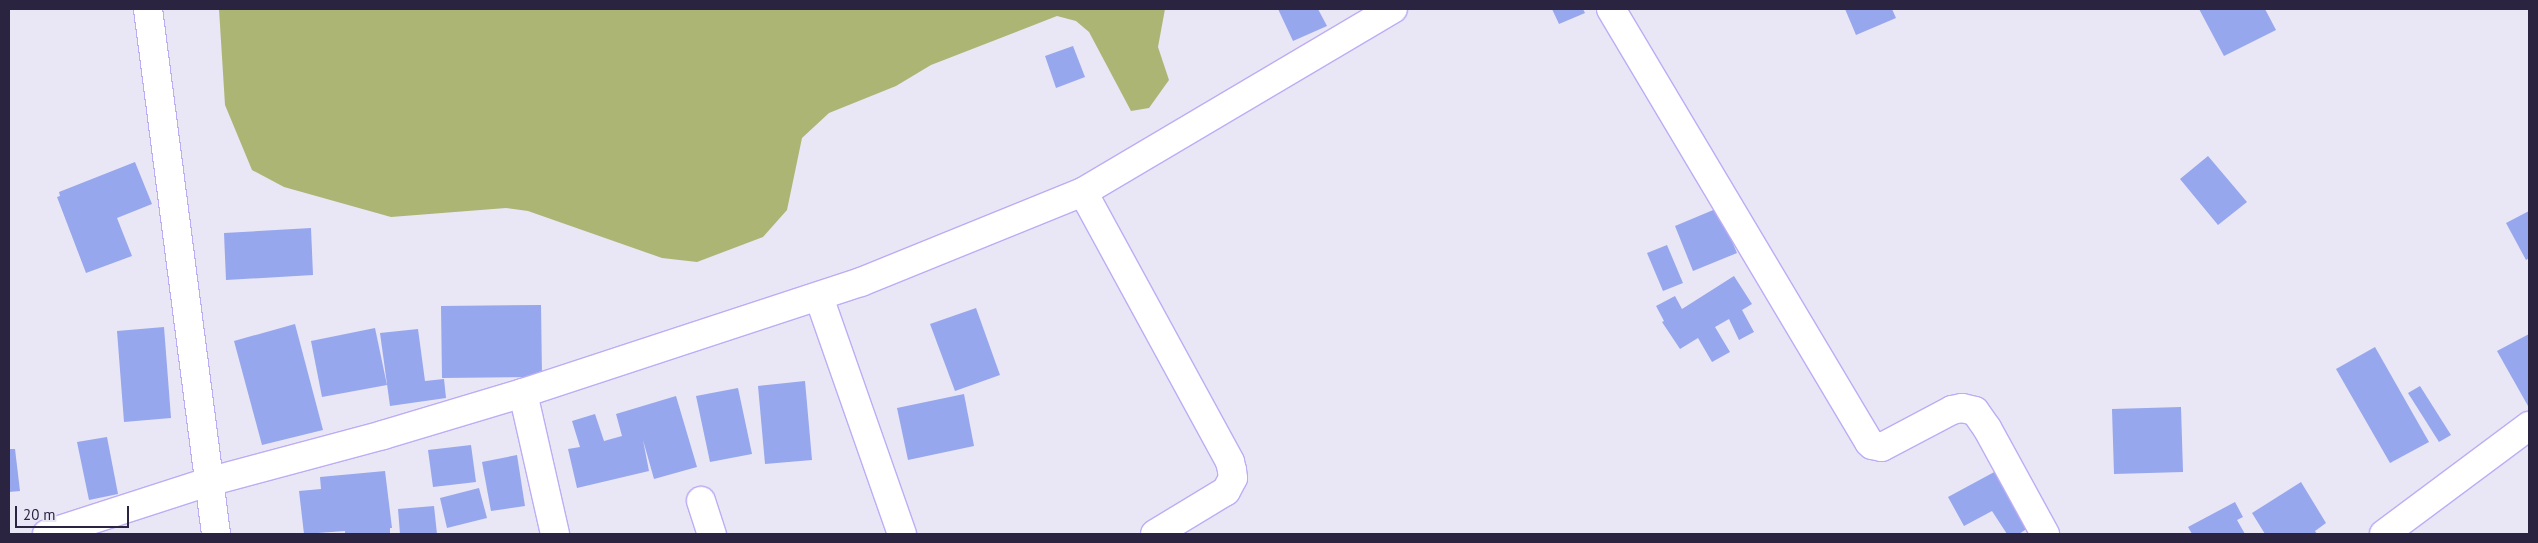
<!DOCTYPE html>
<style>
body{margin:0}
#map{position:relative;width:2538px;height:543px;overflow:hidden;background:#e9e6f6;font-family:"PT Sans",sans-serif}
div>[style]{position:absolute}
.forest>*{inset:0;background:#adb575}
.building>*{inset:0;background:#97a7ed}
.roads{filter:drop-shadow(1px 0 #bdadf5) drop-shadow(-1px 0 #bdadf5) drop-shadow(0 1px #bdadf5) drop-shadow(0 -1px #bdadf5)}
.minor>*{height:28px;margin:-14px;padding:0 14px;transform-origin:14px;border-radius:14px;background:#fff}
span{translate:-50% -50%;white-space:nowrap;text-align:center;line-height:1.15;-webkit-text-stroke:4px #e9e6f6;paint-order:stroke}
.frame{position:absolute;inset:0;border:10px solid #2a2440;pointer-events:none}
.scale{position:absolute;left:15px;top:506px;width:114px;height:22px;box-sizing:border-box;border:2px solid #2a2440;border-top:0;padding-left:6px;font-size:15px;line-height:18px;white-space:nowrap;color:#2a2440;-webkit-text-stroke:4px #e9e6f6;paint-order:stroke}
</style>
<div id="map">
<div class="forest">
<i style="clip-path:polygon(219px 9px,1165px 9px,1158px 47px,1169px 80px,1149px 108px,1131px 111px,1089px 32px,1076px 21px,1057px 16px,931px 65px,896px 86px,829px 113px,802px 138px,787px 210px,763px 237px,697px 262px,662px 258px,528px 211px,506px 208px,391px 217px,284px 187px,252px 170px,225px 105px)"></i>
</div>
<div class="building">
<i style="clip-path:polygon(1278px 9px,1318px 9px,1327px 26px,1293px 41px)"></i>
<i style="clip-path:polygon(1552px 9px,1583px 9px,1585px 13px,1559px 24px)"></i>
<i style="clip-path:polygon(1845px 9px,1892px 9px,1896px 18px,1856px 35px)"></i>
<i style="clip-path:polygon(2199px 9px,2265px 9px,2276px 30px,2224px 56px)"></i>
<i style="clip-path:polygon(1073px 46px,1085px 77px,1056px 88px,1045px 56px)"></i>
<i style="clip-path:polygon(2208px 156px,2247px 202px,2218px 225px,2180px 179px)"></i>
<i style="clip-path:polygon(135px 162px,152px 204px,117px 218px,132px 256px,86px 273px,57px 197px,60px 196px,59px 192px)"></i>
<i style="clip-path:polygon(1718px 208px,1737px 253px,1693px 271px,1675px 226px)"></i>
<i style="clip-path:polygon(2529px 211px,2529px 258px,2526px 260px,2506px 223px)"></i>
<i style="clip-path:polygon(311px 228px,313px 275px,226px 280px,224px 233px)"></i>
<i style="clip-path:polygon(1667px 245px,1683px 283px,1663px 291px,1647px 253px)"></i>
<i style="clip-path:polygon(1734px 276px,1752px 304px,1742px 310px,1754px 332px,1739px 340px,1729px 319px,1715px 327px,1730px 352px,1712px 362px,1698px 338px,1680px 349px,1662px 322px,1664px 321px,1656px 306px,1675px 296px,1682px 309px)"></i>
<i style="clip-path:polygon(541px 305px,542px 377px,442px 378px,441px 306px)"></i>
<i style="clip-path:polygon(976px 308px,1000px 375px,955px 391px,930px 324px)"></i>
<i style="clip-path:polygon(295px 324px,323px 430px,262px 445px,234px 341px)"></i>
<i style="clip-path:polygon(164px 327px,171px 418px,124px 422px,117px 331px)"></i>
<i style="clip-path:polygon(375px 328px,387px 385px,322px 397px,311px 341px)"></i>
<i style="clip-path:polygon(418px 329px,425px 381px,444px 379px,446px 398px,390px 406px,380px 333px)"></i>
<i style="clip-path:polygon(2529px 334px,2529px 405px,2528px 406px,2497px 351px)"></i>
<i style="clip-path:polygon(2375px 347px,2429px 442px,2390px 463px,2336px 369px)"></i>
<i style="clip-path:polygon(805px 381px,812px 460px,765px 464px,758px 386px)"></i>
<i style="clip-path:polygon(2420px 386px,2451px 435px,2439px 442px,2408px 393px)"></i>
<i style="clip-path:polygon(738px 388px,752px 454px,710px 462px,696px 396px)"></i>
<i style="clip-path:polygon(964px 394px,974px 446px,908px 460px,897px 408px)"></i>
<i style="clip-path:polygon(676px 396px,697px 467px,654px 479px,643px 440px,649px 471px,577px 488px,568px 449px,580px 447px,572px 421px,595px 414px,604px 441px,622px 436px,616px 414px)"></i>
<i style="clip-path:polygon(2181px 407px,2183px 472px,2114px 474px,2112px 409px)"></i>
<i style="clip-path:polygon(107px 437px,118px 494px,89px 500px,77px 442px)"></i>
<i style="clip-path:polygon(471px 445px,476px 482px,433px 487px,428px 450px)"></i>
<i style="clip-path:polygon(9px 449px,15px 449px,20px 491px,9px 492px)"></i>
<i style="clip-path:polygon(517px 455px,525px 506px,491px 511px,482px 462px)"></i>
<i style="clip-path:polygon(1998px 470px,2031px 526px,2019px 534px,2007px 534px,1992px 511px,1964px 526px,1948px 497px)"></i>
<i style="clip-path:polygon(385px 471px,392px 528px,390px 528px,390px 534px,345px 534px,345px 531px,304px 534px,299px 491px,321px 489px,320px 477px)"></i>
<i style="clip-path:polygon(2301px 482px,2326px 523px,2315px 531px,2317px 534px,2265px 534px,2252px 513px)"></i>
<i style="clip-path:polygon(479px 488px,487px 518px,447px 528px,440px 498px)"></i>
<i style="clip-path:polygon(2235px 502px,2243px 517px,2237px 520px,2245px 534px,2192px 534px,2188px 527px)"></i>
<i style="clip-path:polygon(434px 506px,437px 534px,400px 534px,398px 509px)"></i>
</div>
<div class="roads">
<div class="minor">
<i style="left:148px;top:9px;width:529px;rotate:82.62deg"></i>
<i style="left:1611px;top:9px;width:504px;rotate:59.21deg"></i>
<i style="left:1869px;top:442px;width:4px;rotate:45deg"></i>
<i style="left:1872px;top:445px;width:10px;rotate:11deg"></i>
<i style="left:1882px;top:447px;width:79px;rotate:-27.9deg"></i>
<i style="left:1952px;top:410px;width:10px;rotate:-11deg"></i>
<i style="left:1962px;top:408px;width:13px;rotate:13deg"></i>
<i style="left:1975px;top:411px;width:21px;rotate:55deg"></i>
<i style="left:1987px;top:428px;width:121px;rotate:61.3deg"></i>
<i style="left:1083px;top:192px;width:307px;rotate:61.4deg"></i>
<i style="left:1230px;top:462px;width:8px;rotate:76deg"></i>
<i style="left:1232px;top:470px;width:8px;rotate:83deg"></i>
<i style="left:1233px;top:478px;width:15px;rotate:118deg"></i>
<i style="left:1226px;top:491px;width:83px;rotate:148.8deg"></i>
<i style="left:819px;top:297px;width:251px;rotate:70.7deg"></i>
<i style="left:523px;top:393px;width:145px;rotate:77.2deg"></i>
<i style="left:701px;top:501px;width:35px;rotate:72deg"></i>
<i style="left:47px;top:534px;width:169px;rotate:-17.9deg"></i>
<i style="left:208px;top:482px;width:181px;rotate:-15deg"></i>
<i style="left:383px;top:435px;width:146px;rotate:-16.7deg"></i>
<i style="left:523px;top:393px;width:356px;rotate:-18.2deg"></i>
<i style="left:861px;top:282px;width:240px;rotate:-22.1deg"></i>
<i style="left:1083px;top:192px;width:360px;rotate:-30.6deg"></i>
<i style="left:2384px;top:534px;width:181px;rotate:-36.7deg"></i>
</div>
</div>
<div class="frame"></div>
<div class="scale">20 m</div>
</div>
